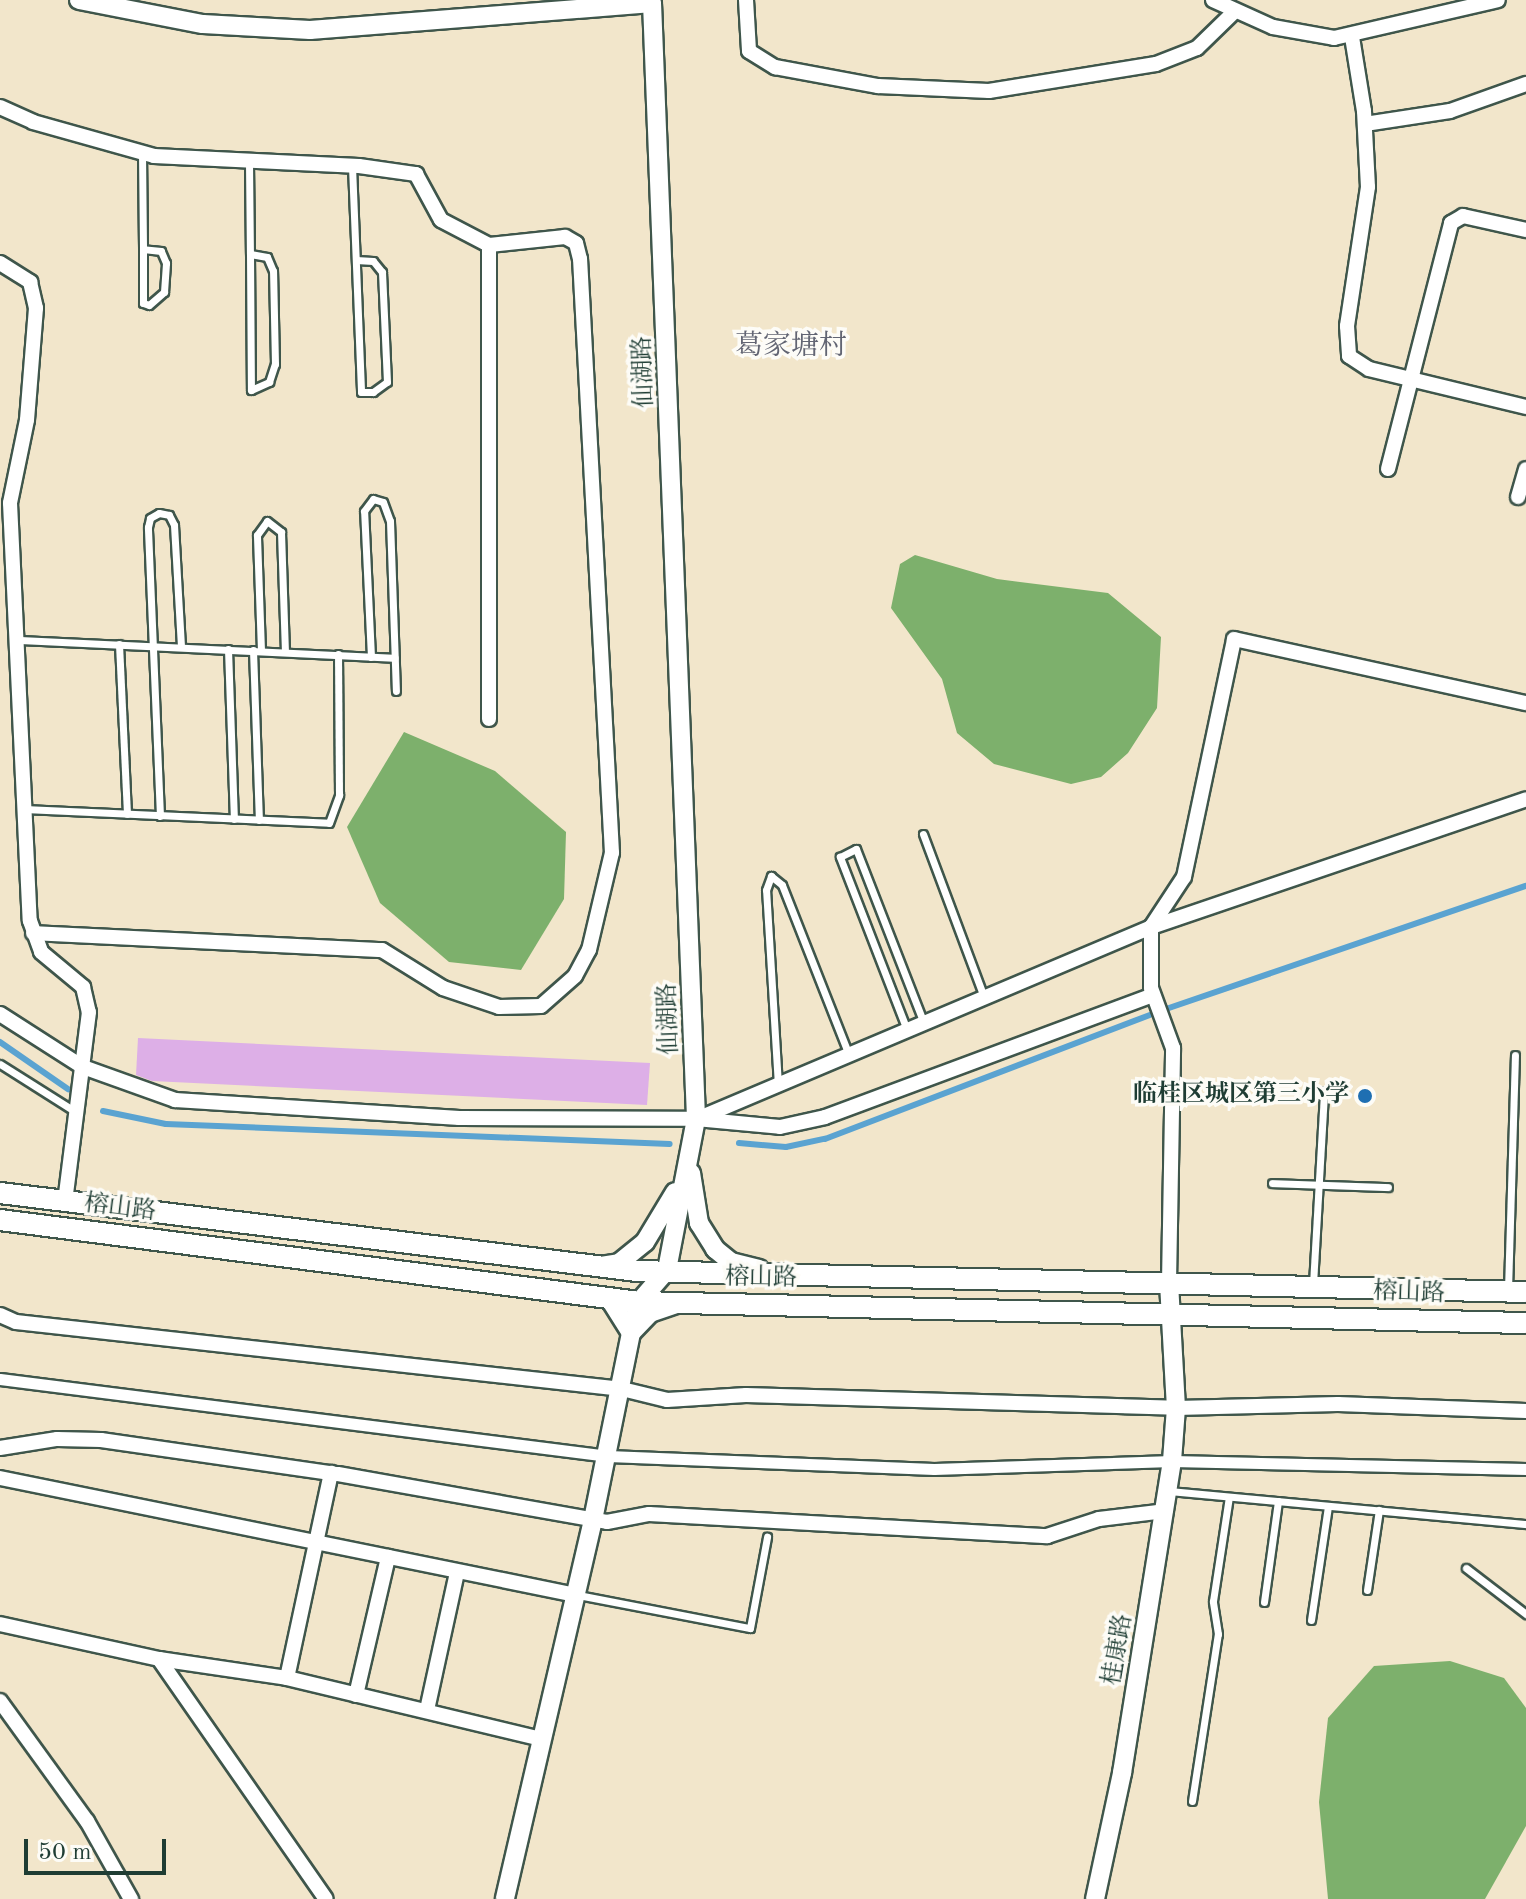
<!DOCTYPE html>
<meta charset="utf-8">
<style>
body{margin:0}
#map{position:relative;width:1526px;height:1899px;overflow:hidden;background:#f2e6cb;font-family:"Old Standard TT","Noto Serif SC",serif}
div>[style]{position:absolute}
.forest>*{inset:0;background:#7db06c}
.stream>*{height:6px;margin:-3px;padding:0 3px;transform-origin:3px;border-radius:3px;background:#5aa3d1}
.building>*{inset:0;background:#ddafe7}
.roads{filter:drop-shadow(2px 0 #3f564b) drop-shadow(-2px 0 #3f564b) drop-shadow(0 2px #3f564b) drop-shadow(0 -2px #3f564b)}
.service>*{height:7px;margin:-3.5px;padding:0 3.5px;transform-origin:3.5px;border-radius:3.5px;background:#fff}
.pedestrian>*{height:11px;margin:-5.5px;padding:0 5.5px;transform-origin:5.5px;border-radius:5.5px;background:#fff}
.minor>*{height:14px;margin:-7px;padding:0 7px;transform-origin:7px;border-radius:7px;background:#fff}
.tertiary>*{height:18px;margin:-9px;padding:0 9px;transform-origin:9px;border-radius:9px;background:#fff}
.secondary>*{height:20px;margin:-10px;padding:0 10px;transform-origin:10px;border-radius:10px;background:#fff}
.dots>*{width:22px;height:22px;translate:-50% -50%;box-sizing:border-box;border:4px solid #fdfcf7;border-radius:50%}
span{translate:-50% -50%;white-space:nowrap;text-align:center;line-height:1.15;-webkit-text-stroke:7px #fdfcf7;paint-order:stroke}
.street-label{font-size:24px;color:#1f3d34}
.poi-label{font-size:24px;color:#1f3d34;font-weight:700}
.right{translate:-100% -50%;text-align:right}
.quarter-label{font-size:28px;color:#626573}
.scale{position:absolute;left:24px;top:1839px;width:142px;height:36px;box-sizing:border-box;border:4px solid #1f3d34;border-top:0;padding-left:10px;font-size:24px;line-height:28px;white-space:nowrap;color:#1f3d34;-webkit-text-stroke:6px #fdfcf7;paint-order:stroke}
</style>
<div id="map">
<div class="forest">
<i style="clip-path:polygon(915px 555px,997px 579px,1108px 593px,1161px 637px,1157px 708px,1128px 753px,1101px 777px,1071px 784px,994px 764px,957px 733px,942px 679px,891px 608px,900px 564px)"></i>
<i style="clip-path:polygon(404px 732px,495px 771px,566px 832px,564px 899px,521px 970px,449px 962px,380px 903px,347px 827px)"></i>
<i style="clip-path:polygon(1450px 1661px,1504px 1678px,1526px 1708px,1526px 1826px,1485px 1899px,1328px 1899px,1319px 1802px,1328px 1718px,1374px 1666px)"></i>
</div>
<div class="stream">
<i style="left:1166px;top:1009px;width:380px;rotate:-18.9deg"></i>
<i style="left:0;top:1042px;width:83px;rotate:34.7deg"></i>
<i style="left:103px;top:1111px;width:64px;rotate:11.7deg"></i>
<i style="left:166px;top:1124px;width:504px;rotate:2.27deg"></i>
<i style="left:739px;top:1143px;width:47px;rotate:4.9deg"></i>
<i style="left:786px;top:1147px;width:40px;rotate:-12deg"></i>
<i style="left:825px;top:1139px;width:347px;rotate:-20.9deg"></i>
</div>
<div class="building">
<i style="clip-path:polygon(138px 1038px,650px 1063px,647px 1105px,152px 1081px,136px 1075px)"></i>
</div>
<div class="roads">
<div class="service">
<i style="left:142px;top:152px;width:97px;rotate:89.4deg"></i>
<i style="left:143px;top:249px;width:54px;rotate:90deg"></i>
<i style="left:143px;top:303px;width:6px;rotate:18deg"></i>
<i style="left:149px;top:305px;width:20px;rotate:-41deg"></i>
<i style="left:164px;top:292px;width:29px;rotate:-86deg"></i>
<i style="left:166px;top:263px;width:13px;rotate:-113deg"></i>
<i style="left:161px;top:251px;width:18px;rotate:-174deg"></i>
<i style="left:249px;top:163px;width:91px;rotate:89.4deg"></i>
<i style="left:250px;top:254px;width:136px;rotate:89.6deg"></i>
<i style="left:251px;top:390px;width:20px;rotate:-24deg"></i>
<i style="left:269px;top:382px;width:19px;rotate:-72deg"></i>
<i style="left:275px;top:364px;width:93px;rotate:-91.2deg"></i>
<i style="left:273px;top:271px;width:15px;rotate:-113deg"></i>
<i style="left:267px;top:257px;width:17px;rotate:-170deg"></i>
<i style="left:352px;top:166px;width:226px;rotate:87.7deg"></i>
<i style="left:361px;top:392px;width:12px"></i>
<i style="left:373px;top:392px;width:17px;rotate:-36deg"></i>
<i style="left:387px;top:382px;width:110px;rotate:-92.6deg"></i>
<i style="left:382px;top:272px;width:14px;rotate:-129deg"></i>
<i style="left:373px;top:261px;width:17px;rotate:-177deg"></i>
<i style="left:18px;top:640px;width:377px;rotate:2.7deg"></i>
<i style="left:119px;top:644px;width:170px;rotate:87.3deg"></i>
<i style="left:228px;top:649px;width:170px;rotate:88deg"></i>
<i style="left:253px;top:650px;width:170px;rotate:88deg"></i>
<i style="left:261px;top:651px;width:116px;rotate:-92deg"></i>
<i style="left:257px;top:535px;width:17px;rotate:-54deg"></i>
<i style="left:267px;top:521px;width:18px;rotate:38deg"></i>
<i style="left:281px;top:532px;width:120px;rotate:88.1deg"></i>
<i style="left:371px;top:657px;width:146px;rotate:-92.7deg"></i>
<i style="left:364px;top:511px;width:15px;rotate:-53deg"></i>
<i style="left:373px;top:499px;width:10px;rotate:17deg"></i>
<i style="left:383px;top:502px;width:20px;rotate:70deg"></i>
<i style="left:390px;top:521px;width:170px;rotate:88deg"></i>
<i style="left:24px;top:809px;width:305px;rotate:2.6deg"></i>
<i style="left:329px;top:823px;width:30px;rotate:-70deg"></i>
<i style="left:339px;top:795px;width:141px;rotate:-90.4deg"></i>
<i style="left:160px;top:816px;width:289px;rotate:-92.4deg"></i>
<i style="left:148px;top:527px;width:9px;rotate:-77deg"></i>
<i style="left:150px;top:518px;width:10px;rotate:-29deg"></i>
<i style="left:159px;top:513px;width:10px;rotate:11deg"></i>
<i style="left:169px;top:515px;width:11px;rotate:63deg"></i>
<i style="left:174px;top:525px;width:122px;rotate:86.7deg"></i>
<i style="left:923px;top:834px;width:174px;rotate:69.5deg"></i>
<i style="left:907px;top:1030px;width:186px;rotate:-111.2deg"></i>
<i style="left:840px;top:857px;width:18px;rotate:-27deg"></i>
<i style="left:856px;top:849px;width:187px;rotate:68.7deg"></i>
<i style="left:0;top:1064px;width:90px;rotate:32.3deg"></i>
<i style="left:778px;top:1085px;width:195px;rotate:-93.5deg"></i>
<i style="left:766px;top:890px;width:15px;rotate:-70deg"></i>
<i style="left:771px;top:876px;width:14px;rotate:39deg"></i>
<i style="left:782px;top:885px;width:183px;rotate:68.5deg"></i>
<i style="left:1272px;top:1183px;width:116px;rotate:2deg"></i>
<i style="left:1313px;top:1284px;width:193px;rotate:-86.7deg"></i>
<i style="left:1508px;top:1290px;width:235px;rotate:-88.3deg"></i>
<i style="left:1170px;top:1491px;width:358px;rotate:5.3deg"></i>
<i style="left:1466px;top:1568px;width:76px;rotate:37.5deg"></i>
<i style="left:1367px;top:1590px;width:81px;rotate:-81.5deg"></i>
<i style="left:578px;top:1595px;width:175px;rotate:10.9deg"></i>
<i style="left:750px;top:1628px;width:93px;rotate:-79.4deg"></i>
<i style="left:1264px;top:1602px;width:102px;rotate:-82.1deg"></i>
<i style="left:1311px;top:1620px;width:115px;rotate:-81.5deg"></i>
<i style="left:1192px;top:1801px;width:169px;rotate:-81.2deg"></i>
<i style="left:1218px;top:1634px;width:33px;rotate:-99deg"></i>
<i style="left:1213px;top:1601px;width:105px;rotate:-81.3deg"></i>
</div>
<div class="pedestrian">
<i style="left:0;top:1379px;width:613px;rotate:7.22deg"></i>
<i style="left:608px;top:1456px;width:326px;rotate:2.3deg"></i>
<i style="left:934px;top:1469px;width:238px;rotate:-1.9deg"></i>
<i style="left:1172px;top:1461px;width:354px;rotate:1.3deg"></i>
</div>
<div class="minor">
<i style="left:746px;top:0;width:51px;rotate:86.6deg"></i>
<i style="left:749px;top:51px;width:31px;rotate:32deg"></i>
<i style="left:775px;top:67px;width:105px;rotate:10.5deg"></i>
<i style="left:878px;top:86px;width:111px;rotate:2.6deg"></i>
<i style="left:989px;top:91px;width:169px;rotate:-9.2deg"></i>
<i style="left:1156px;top:64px;width:44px;rotate:-21.3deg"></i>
<i style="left:1197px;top:48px;width:52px;rotate:-44.2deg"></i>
<i style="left:1213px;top:0;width:66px;rotate:24.2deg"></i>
<i style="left:1273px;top:27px;width:62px;rotate:10.2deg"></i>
<i style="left:1334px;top:38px;width:168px;rotate:-13deg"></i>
<i style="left:1352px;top:37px;width:75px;rotate:80.8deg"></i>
<i style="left:1364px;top:111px;width:76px;rotate:87deg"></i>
<i style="left:1368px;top:187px;width:141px;rotate:98.6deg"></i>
<i style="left:1347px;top:326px;width:30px;rotate:86deg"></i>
<i style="left:1349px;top:356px;width:24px;rotate:33deg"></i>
<i style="left:1369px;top:369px;width:162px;rotate:13.6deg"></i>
<i style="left:0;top:107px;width:36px;rotate:24deg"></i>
<i style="left:33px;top:122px;width:126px;rotate:15.7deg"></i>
<i style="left:154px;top:156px;width:205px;rotate:2.8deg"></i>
<i style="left:359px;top:166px;width:58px;rotate:8deg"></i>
<i style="left:416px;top:174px;width:52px;rotate:61.5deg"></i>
<i style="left:441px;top:220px;width:54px;rotate:27.5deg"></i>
<i style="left:1365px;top:124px;width:86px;rotate:-8.7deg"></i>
<i style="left:1450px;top:111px;width:81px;rotate:-19.6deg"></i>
<i style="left:0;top:263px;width:36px;rotate:32deg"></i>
<i style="left:30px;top:282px;width:27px;rotate:77deg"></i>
<i style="left:36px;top:308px;width:112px;rotate:94.6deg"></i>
<i style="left:27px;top:420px;width:85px;rotate:101.6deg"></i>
<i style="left:10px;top:503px;width:418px;rotate:87.3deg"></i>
<i style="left:30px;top:921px;width:33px;rotate:70deg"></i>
<i style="left:41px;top:952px;width:55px;rotate:39.8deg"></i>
<i style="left:83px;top:987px;width:26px;rotate:77deg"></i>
<i style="left:89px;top:1012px;width:191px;rotate:97.2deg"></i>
<i style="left:1388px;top:469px;width:254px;rotate:-75.6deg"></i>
<i style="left:1451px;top:223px;width:14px;rotate:-30deg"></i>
<i style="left:1463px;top:216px;width:65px;rotate:12.5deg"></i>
<i style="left:1518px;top:497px;width:29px;rotate:-74deg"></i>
<i style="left:33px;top:933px;width:349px;rotate:2.8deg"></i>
<i style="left:382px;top:950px;width:72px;rotate:31.9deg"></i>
<i style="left:443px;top:988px;width:59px;rotate:18.7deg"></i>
<i style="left:499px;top:1007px;width:42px;rotate:-1.4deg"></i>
<i style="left:541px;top:1006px;width:45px;rotate:-41.4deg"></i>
<i style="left:575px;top:976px;width:30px;rotate:-62deg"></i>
<i style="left:589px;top:950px;width:100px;rotate:-76.7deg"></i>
<i style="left:612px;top:853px;width:595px;rotate:-93.08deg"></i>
<i style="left:580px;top:259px;width:16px;rotate:-104deg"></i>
<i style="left:576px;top:243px;width:13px;rotate:-151deg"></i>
<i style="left:565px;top:237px;width:76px;rotate:174deg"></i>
<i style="left:489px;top:245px;width:474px;rotate:90deg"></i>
<i style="left:0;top:1014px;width:98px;rotate:32.6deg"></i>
<i style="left:83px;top:1067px;width:98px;rotate:19.7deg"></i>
<i style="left:175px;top:1100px;width:285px;rotate:3.6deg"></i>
<i style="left:459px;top:1118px;width:237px;rotate:0.2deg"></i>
<i style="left:696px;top:1119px;width:84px;rotate:5.4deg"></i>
<i style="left:780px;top:1127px;width:46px;rotate:-12.5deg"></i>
<i style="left:825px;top:1117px;width:350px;rotate:-20.4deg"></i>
<i style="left:697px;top:1119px;width:493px;rotate:-22.9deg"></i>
<i style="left:1151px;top:927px;width:396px;rotate:-18.8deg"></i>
<i style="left:1169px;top:1283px;width:235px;rotate:-89deg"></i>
<i style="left:1173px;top:1048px;width:64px;rotate:-110.1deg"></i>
<i style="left:1151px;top:988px;width:61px;rotate:-90deg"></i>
<i style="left:1151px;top:927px;width:60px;rotate:-56.6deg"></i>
<i style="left:1184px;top:877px;width:243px;rotate:-78.1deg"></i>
<i style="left:1234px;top:639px;width:299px;rotate:12.4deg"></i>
<i style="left:0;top:1315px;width:17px;rotate:24deg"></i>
<i style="left:16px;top:1322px;width:610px;rotate:6.31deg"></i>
<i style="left:622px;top:1389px;width:46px;rotate:13.7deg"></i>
<i style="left:667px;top:1400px;width:79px;rotate:-3.6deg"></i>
<i style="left:746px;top:1395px;width:430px;rotate:1.7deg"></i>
<i style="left:1176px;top:1408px;width:162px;rotate:-1.4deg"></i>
<i style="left:1338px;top:1404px;width:188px;rotate:2.1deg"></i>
<i style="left:0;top:1448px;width:58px;rotate:-9deg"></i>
<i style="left:57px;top:1439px;width:44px;rotate:1.3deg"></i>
<i style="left:101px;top:1440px;width:239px;rotate:8.2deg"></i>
<i style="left:338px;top:1474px;width:273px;rotate:10.1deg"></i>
<i style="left:607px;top:1522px;width:43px;rotate:-10.8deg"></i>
<i style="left:649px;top:1514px;width:399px;rotate:3.2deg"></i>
<i style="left:1047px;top:1536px;width:55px;rotate:-18.1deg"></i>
<i style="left:1099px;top:1519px;width:67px;rotate:-6.8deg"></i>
<i style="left:0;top:1478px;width:588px;rotate:11.48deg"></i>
<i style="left:0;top:1624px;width:163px;rotate:12.4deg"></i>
<i style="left:159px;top:1659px;width:292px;rotate:55.2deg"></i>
<i style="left:159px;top:1659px;width:129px;rotate:8.4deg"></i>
<i style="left:287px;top:1678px;width:262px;rotate:13.5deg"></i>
<i style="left:287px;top:1678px;width:210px;rotate:-77.9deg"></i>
<i style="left:356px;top:1695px;width:142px;rotate:-76.9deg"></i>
<i style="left:0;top:1701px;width:148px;rotate:54.1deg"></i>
<i style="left:87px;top:1821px;width:90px;rotate:60.6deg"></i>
<i style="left:427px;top:1710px;width:141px;rotate:-77.7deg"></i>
</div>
<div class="tertiary">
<i style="left:79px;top:0;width:126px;rotate:11deg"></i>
<i style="left:203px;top:24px;width:107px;rotate:3.2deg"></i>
<i style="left:310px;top:30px;width:343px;rotate:-4.5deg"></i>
<i style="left:652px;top:3px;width:1117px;rotate:87.74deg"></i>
<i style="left:696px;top:1119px;width:154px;rotate:100.9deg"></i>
<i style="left:667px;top:1270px;width:43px;rotate:131.2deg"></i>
<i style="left:639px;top:1302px;width:32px;rotate:104deg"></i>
<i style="left:631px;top:1333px;width:191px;rotate:101.5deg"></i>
<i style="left:593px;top:1520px;width:389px;rotate:103.1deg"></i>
<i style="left:691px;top:1173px;width:51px;rotate:80.9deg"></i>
<i style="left:699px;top:1223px;width:31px;rotate:58deg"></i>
<i style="left:715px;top:1249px;width:21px;rotate:39deg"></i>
<i style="left:731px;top:1262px;width:29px;rotate:14deg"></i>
<i style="left:601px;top:1266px;width:18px;rotate:-9deg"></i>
<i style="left:619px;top:1263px;width:33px;rotate:-39deg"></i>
<i style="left:645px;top:1242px;width:58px;rotate:-59deg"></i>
<i style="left:609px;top:1298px;width:41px;rotate:57.8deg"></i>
<i style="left:631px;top:1333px;width:28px;rotate:-46deg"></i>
<i style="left:650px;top:1313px;width:28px;rotate:-19deg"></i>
<i style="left:1095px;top:1899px;width:129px;rotate:-77.9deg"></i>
<i style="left:1122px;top:1773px;width:316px;rotate:-80.9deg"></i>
<i style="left:1172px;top:1461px;width:53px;rotate:-85.7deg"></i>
<i style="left:1176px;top:1408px;width:125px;rotate:-93.2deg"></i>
</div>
<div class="secondary">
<i style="left:0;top:1193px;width:642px;rotate:6.98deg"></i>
<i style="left:637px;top:1271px;width:889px;rotate:1.35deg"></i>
<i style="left:0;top:1220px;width:644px;rotate:7.31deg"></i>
<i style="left:639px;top:1302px;width:887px;rotate:1.36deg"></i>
</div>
</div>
<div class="dots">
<i style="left:1365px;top:1096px;background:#1f6fb2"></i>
</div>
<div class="street-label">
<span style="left:645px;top:372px;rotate:-92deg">仙湖路</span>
<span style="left:670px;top:1019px;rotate:-92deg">仙湖路</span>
<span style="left:120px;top:1209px;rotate:7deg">榕山路</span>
<span style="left:761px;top:1279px;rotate:1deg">榕山路</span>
<span style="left:1409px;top:1294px;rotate:2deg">榕山路</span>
<span style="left:1119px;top:1650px;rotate:-80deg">桂康路</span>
</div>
<div class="poi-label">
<span class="right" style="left:1349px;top:1096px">临桂区城区第三小学</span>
</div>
<div class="quarter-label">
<span style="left:791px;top:347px">葛家塘村</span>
</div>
<div class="scale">50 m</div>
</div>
